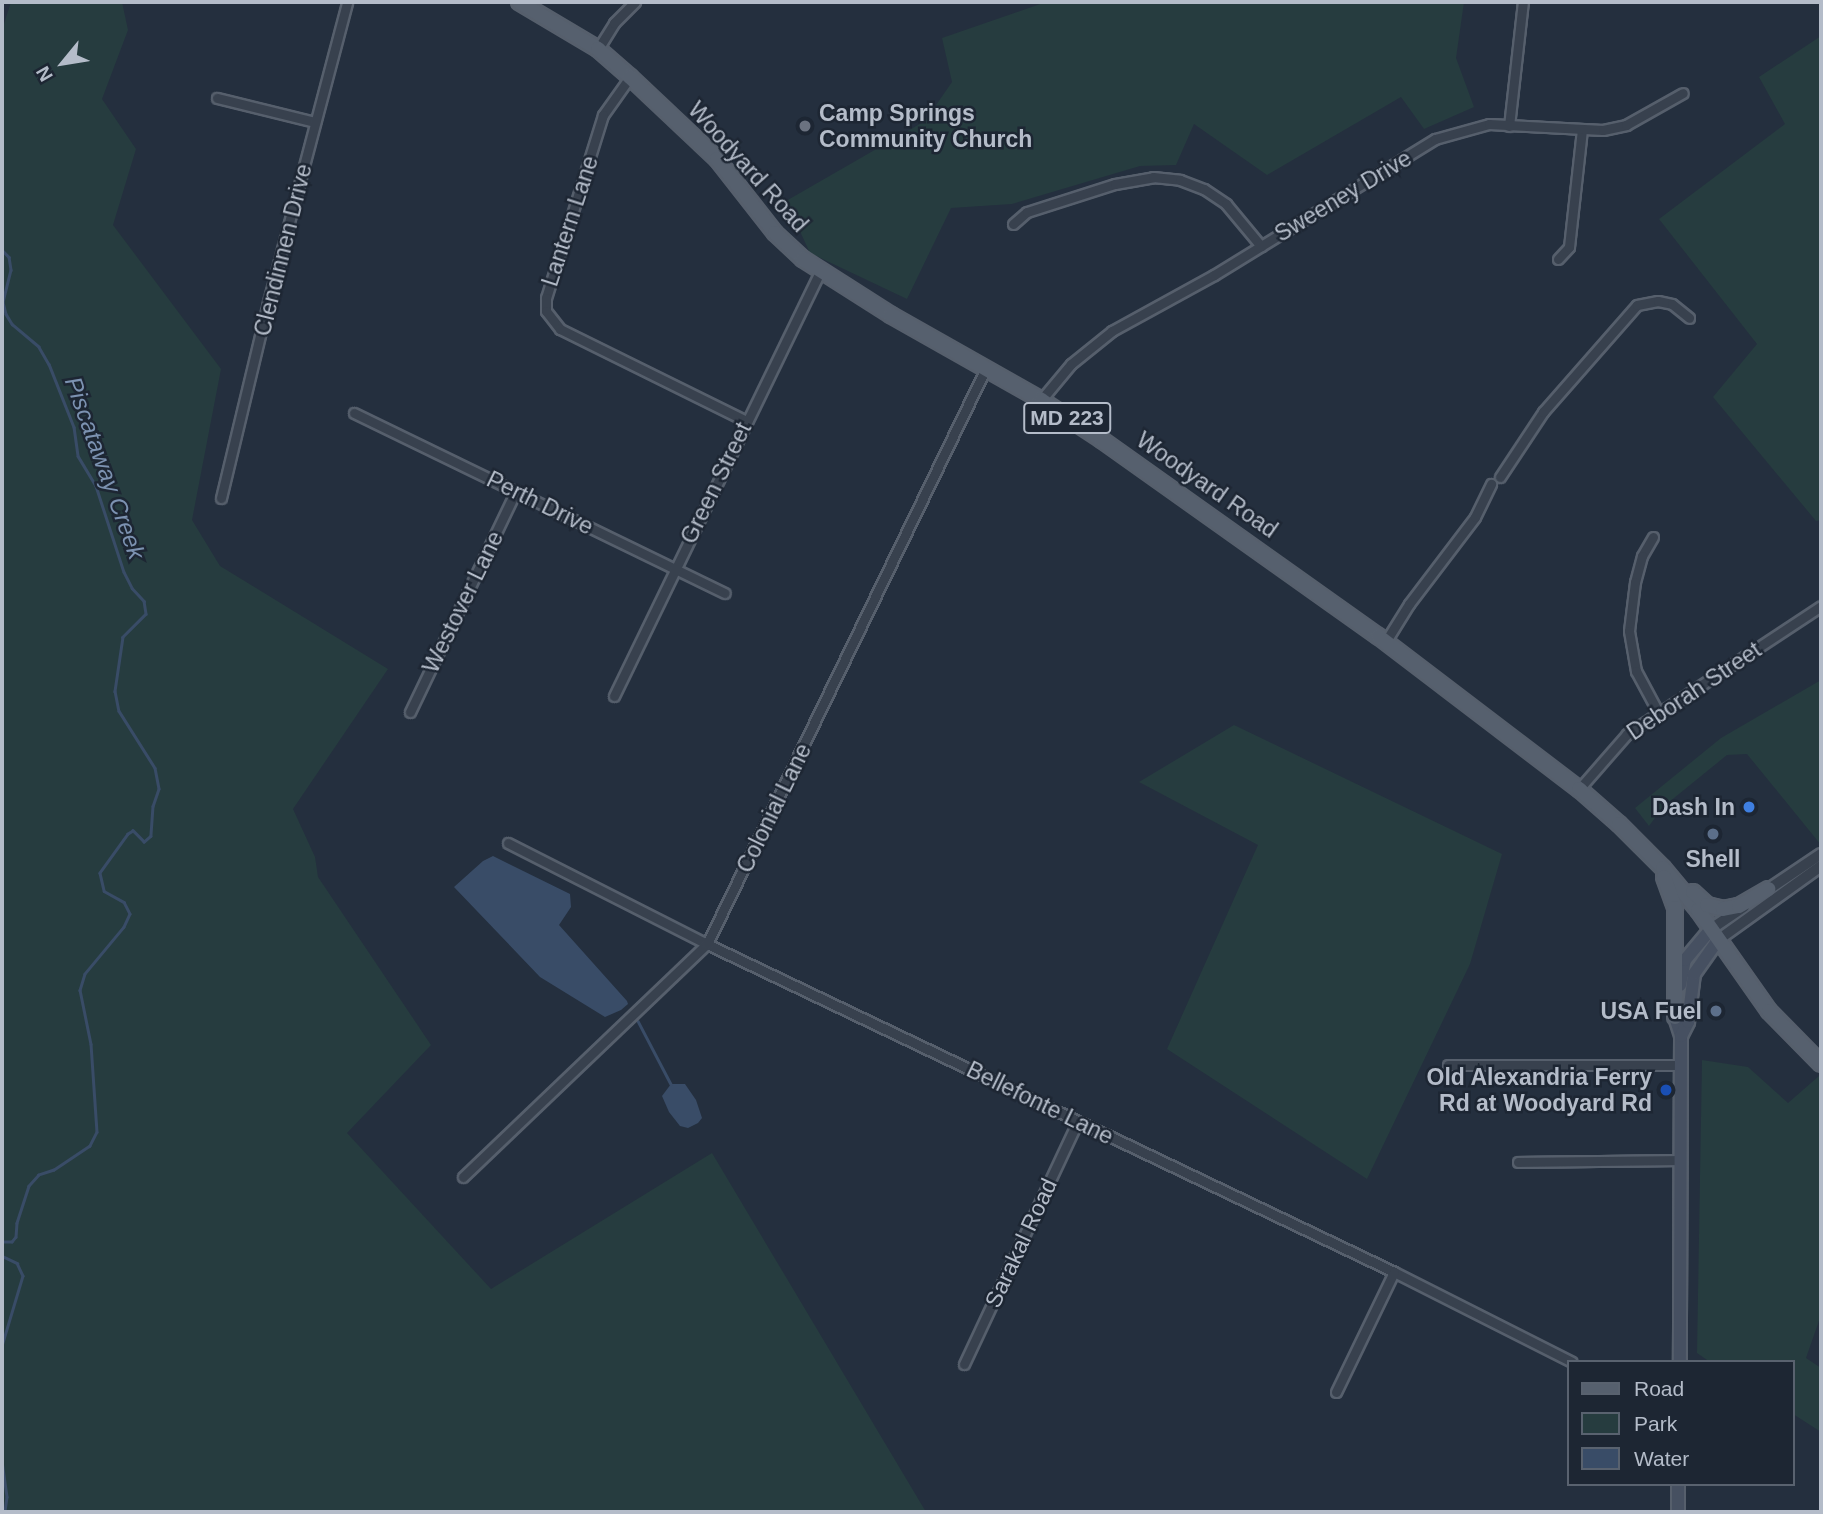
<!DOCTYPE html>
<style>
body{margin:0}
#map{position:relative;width:1823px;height:1514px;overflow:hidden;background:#242f3e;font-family:Arial,sans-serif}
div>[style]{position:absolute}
.green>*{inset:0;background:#263c3f}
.water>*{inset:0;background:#394c67}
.stream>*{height:2.5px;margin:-1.25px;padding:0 1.25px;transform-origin:1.25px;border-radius:1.25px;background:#394c67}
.roads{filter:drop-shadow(2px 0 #565f6c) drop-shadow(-2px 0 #565f6c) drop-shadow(0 2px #565f6c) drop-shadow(0 -2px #565f6c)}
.minor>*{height:9px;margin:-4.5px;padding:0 4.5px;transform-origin:4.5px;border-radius:4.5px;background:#38414e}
.tertiary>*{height:10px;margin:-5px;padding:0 5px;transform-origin:5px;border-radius:5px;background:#38414e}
.secondary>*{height:12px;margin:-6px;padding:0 6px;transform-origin:6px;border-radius:6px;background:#465061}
.primary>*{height:14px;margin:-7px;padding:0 7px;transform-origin:7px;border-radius:7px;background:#56606e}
.dots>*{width:19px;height:19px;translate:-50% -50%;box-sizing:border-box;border:4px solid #1d2633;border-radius:50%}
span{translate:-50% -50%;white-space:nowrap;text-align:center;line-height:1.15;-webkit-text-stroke:5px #1d2633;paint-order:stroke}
.shield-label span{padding:2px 5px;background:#1d2633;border:2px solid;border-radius:5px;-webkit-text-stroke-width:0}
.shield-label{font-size:21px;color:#b4bcc9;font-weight:700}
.poi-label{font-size:23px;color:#b4bcc9;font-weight:700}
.left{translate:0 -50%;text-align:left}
.right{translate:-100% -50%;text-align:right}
.street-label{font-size:23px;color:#b4bcc9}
.water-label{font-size:24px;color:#7c92b1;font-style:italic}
.frame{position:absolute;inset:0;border:4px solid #b4bcc9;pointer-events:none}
.legend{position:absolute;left:1567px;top:1360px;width:228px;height:126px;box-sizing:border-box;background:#1d2633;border:2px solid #59626f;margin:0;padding:9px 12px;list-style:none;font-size:21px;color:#b4bcc9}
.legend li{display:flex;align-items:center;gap:14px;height:35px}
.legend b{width:35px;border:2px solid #59626f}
.north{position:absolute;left:28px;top:28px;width:70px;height:70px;-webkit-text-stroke:5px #1d2633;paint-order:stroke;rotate:240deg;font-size:19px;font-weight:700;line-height:28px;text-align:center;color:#b4bcc9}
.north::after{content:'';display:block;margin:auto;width:24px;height:32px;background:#b4bcc9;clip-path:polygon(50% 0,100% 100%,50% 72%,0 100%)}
</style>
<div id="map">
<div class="green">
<i style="clip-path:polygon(11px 2px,122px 2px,128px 30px,102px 99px,136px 149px,113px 225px,221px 369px,192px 520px,220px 566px,388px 669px,293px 809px,315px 857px,318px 877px,431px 1045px,347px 1133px,491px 1289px,712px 1153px,926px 1512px,2px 1512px,2px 30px)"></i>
<i style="clip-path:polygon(1046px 2px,1464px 2px,1456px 58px,1474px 107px,1424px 129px,1401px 97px,1267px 175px,1194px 124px,1176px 165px,1140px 166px,1012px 204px,951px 208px,907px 299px,810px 253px,786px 201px,925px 121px,952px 82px,942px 38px)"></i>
<i style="clip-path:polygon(1821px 36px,1821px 520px,1816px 521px,1713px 397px,1757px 344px,1659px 219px,1785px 124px,1759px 77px)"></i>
<i style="clip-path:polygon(1821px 680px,1821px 845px,1747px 754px,1727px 755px,1663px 807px,1649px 826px,1635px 808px,1721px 738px)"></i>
<i style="clip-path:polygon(1234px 725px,1502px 854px,1470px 964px,1367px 1179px,1167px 1049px,1258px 845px,1139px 782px)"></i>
<i style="clip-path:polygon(1702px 1060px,1748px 1067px,1788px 1103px,1819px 1076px,1821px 1078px,1821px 1315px,1806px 1358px,1821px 1368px,1821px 1432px,1793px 1414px,1793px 1362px,1710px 1362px,1697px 1353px)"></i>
</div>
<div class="water">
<i style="clip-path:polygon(493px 856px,570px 894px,571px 907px,559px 925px,627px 1001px,628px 1004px,621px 1010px,605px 1017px,540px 977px,454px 887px,483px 861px)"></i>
<i style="clip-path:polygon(671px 1084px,685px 1084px,696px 1100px,702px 1118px,698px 1123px,688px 1128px,680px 1126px,669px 1112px,662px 1096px)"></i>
</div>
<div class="stream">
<i style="left:2px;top:250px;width:10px;rotate:45deg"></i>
<i style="left:9px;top:257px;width:13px;rotate:81deg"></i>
<i style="left:11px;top:270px;width:33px;rotate:104deg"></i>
<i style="left:3px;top:302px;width:12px;rotate:76deg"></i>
<i style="left:6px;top:314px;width:12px;rotate:59deg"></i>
<i style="left:12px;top:324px;width:35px;rotate:40deg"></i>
<i style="left:39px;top:347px;width:20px;rotate:60deg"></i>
<i style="left:49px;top:364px;width:68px;rotate:68.4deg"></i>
<i style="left:74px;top:427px;width:29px;rotate:82deg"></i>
<i style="left:78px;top:456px;width:35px;rotate:59deg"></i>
<i style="left:96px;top:486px;width:90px;rotate:72deg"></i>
<i style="left:124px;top:572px;width:18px;rotate:63deg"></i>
<i style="left:132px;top:588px;width:18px;rotate:47deg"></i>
<i style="left:144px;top:601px;width:13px;rotate:81deg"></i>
<i style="left:146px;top:614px;width:33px;rotate:135deg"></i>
<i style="left:123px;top:637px;width:55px;rotate:98.4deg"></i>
<i style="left:115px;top:691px;width:20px;rotate:79deg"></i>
<i style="left:119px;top:711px;width:67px;rotate:57.7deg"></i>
<i style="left:155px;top:768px;width:21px;rotate:79deg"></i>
<i style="left:159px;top:789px;width:18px;rotate:109deg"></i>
<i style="left:153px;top:806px;width:30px;rotate:94deg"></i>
<i style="left:151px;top:836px;width:9px;rotate:139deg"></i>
<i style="left:144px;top:842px;width:16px;rotate:-135deg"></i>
<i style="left:133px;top:831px;width:6px;rotate:149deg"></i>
<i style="left:128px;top:834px;width:48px;rotate:125.7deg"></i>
<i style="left:100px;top:873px;width:18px;rotate:77deg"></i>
<i style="left:104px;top:891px;width:23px;rotate:29deg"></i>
<i style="left:124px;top:902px;width:13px;rotate:63deg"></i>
<i style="left:130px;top:914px;width:14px;rotate:115deg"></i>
<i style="left:124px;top:927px;width:61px;rotate:129.7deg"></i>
<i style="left:85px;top:974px;width:17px;rotate:107deg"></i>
<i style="left:80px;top:990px;width:55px;rotate:78.5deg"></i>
<i style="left:91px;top:1044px;width:88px;rotate:86.1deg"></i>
<i style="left:97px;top:1132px;width:16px;rotate:117deg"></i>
<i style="left:90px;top:1146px;width:43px;rotate:146.3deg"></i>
<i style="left:54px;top:1170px;width:16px;rotate:162deg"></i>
<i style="left:39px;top:1175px;width:15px;rotate:132deg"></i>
<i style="left:29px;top:1186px;width:39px;rotate:108deg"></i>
<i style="left:17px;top:1223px;width:14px;rotate:94deg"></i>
<i style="left:16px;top:1237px;width:6px;rotate:129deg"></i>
<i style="left:12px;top:1242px;width:10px;rotate:180deg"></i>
<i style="left:638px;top:1021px;width:71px;rotate:62.4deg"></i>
<i style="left:2px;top:1256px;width:17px;rotate:25deg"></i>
<i style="left:17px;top:1263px;width:14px;rotate:65deg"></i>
<i style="left:23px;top:1276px;width:73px;rotate:106.7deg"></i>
<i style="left:2px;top:1415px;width:14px;rotate:90deg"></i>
<i style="left:2px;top:1461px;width:36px;rotate:82deg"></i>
<i style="left:7px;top:1497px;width:15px;rotate:98deg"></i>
</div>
<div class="roads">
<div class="minor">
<i style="left:598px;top:49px;width:31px;rotate:-58deg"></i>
<i style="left:614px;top:23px;width:30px;rotate:-45deg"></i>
<i style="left:630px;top:77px;width:47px;rotate:125.4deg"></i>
<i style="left:603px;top:115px;width:192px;rotate:107.3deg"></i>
<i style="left:546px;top:298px;width:13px;rotate:90deg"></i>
<i style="left:546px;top:311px;width:23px;rotate:52deg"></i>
<i style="left:560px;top:329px;width:208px;rotate:26.3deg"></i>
<i style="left:217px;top:98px;width:101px;rotate:13.8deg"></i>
<i style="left:1509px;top:126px;width:125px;rotate:-83.6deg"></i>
<i style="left:1013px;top:224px;width:18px;rotate:-41deg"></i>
<i style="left:1027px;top:212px;width:92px;rotate:-17.7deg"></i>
<i style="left:1115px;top:184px;width:39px;rotate:-10deg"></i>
<i style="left:1153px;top:177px;width:27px;rotate:6deg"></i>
<i style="left:1180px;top:180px;width:26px;rotate:21deg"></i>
<i style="left:1204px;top:189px;width:27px;rotate:34deg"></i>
<i style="left:1226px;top:204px;width:55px;rotate:50.2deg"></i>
<i style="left:1558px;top:259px;width:16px;rotate:-47deg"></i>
<i style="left:1569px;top:247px;width:118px;rotate:-83.7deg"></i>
<i style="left:1041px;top:400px;width:47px;rotate:-50.2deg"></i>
<i style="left:1071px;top:364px;width:53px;rotate:-38.8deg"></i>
<i style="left:1112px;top:331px;width:116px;rotate:-28.8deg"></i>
<i style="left:1214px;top:275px;width:259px;rotate:-31.6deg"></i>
<i style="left:1435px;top:139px;width:56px;rotate:-15.5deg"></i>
<i style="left:1489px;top:124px;width:114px;rotate:3deg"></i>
<i style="left:1603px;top:130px;width:24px;rotate:-12deg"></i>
<i style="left:1626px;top:125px;width:65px;rotate:-29.3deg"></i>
<i style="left:354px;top:413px;width:412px;rotate:25.9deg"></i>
<i style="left:1500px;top:477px;width:78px;rotate:-56.5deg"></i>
<i style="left:1543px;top:412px;width:142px;rotate:-48.7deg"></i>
<i style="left:1637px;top:305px;width:21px;rotate:-11deg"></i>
<i style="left:1658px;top:301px;width:14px;rotate:12deg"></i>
<i style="left:1672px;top:304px;width:22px;rotate:39deg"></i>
<i style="left:221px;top:498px;width:202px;rotate:-76.5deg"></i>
<i style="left:268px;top:302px;width:310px;rotate:-75.2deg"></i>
<i style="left:1653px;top:537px;width:22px;rotate:120deg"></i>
<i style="left:1642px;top:556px;width:27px;rotate:105deg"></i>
<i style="left:1635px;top:582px;width:49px;rotate:97deg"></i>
<i style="left:1629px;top:631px;width:41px;rotate:80.1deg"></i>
<i style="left:1636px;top:671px;width:47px;rotate:61.8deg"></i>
<i style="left:1386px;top:641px;width:44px;rotate:-58.1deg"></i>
<i style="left:1409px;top:604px;width:109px;rotate:-52.8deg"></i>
<i style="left:1475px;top:517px;width:37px;rotate:-64deg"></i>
<i style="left:614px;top:696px;width:471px;rotate:-64.1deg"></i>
<i style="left:410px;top:712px;width:245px;rotate:-64.4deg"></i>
<i style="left:1579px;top:789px;width:73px;rotate:-48.9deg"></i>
<i style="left:1627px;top:734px;width:232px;rotate:-33.4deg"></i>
<i style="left:508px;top:843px;width:223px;rotate:26.9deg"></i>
<i style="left:707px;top:944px;width:761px;rotate:25.52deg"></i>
<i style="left:1394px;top:1272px;width:199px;rotate:26.8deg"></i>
<i style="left:1448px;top:1065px;width:233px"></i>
<i style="left:1518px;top:1162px;width:161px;rotate:-0.7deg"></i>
<i style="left:463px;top:1177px;width:337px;rotate:-43.7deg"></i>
<i style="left:707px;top:944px;width:640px;rotate:-64.16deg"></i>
<i style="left:964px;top:1364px;width:268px;rotate:-64.9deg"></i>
<i style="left:1336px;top:1392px;width:133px;rotate:-64.2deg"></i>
</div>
<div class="tertiary">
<i style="left:1763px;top:893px;width:70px;rotate:-33.9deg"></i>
<i style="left:1711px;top:929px;width:40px;rotate:-34deg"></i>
<i style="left:1718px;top:940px;width:127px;rotate:-35.7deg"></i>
</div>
<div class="secondary">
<i style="left:1680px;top:985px;width:25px;rotate:-79deg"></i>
<i style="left:1685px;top:960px;width:40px;rotate:-50deg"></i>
<i style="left:1676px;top:1010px;width:7px;rotate:98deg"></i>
<i style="left:1675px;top:1017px;width:20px;rotate:72deg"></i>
<i style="left:1681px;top:1036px;width:326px;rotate:90.2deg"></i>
<i style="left:1681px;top:1036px;width:16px;rotate:-63deg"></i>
<i style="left:1688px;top:1022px;width:48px;rotate:-82.9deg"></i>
<i style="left:1694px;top:974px;width:42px;rotate:-54.8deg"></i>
<i style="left:1678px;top:1512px;width:28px;rotate:-90deg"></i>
</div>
<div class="primary">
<i style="left:519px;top:2px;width:92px;rotate:30.7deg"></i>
<i style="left:598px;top:49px;width:43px;rotate:41.2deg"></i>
<i style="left:630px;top:77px;width:120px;rotate:43.3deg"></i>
<i style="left:717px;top:159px;width:94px;rotate:51.9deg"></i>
<i style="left:775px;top:233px;width:38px;rotate:43deg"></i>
<i style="left:803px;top:259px;width:104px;rotate:32.5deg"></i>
<i style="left:891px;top:315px;width:172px;rotate:29.5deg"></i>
<i style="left:1041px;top:400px;width:73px;rotate:33.3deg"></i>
<i style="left:1102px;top:440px;width:339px;rotate:35.4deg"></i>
<i style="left:1378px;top:636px;width:253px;rotate:37.3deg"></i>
<i style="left:1579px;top:789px;width:53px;rotate:41.2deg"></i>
<i style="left:1619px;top:824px;width:62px;rotate:45deg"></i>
<i style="left:1663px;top:868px;width:55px;rotate:50.2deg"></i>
<i style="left:1698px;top:910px;width:123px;rotate:54.9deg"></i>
<i style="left:1769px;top:1011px;width:74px;rotate:45.5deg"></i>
<i style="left:1664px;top:877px;width:33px;rotate:70deg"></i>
<i style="left:1675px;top:908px;width:109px;rotate:90deg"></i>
<i style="left:1693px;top:892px;width:19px;rotate:43deg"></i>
<i style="left:1707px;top:905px;width:16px;rotate:14deg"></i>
<i style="left:1723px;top:909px;width:16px;rotate:-11deg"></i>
<i style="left:1739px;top:906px;width:34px;rotate:-30deg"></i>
</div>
</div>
<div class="dots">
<i style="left:805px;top:126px;background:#6b7280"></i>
<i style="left:1749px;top:807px;background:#3f7fe0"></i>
<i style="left:1713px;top:834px;background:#5c6f8a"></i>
<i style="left:1716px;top:1011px;background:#5c6f8a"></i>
<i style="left:1666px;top:1090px;background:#1a4fb4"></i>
</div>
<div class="shield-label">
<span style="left:1067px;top:418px">MD 223</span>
</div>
<div class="poi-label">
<span class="left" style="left:819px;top:126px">Camp Springs<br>Community Church</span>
<span class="right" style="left:1735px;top:807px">Dash In</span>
<span style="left:1713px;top:859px">Shell</span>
<span class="right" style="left:1702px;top:1011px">USA Fuel</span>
<span class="right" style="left:1652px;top:1090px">Old Alexandria Ferry<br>Rd at Woodyard Rd</span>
</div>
<div class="street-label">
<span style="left:748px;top:167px;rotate:48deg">Woodyard Road</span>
<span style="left:1343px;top:196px;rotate:-31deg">Sweeney Drive</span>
<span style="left:570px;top:221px;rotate:-72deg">Lantern Lane</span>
<span style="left:283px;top:250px;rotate:-76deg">Clendinnen Drive</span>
<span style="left:716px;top:483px;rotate:-64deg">Green Street</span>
<span style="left:1207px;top:485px;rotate:35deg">Woodyard Road</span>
<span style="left:540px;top:503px;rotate:26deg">Perth Drive</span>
<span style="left:463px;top:602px;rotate:-64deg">Westover Lane</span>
<span style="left:1694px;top:691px;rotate:-34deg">Deborah Street</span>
<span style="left:774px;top:808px;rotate:-64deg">Colonial Lane</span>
<span style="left:1040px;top:1103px;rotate:26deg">Bellefonte Lane</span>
<span style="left:1021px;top:1243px;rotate:-65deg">Sarakal Road</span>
</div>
<div class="water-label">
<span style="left:105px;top:468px;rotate:70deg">Piscataway Creek</span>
</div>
<div class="frame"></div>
<ul class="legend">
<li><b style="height:9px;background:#56606e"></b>Road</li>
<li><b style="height:19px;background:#263c3f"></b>Park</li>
<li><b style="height:19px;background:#394c67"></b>Water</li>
</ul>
<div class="north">N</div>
</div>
